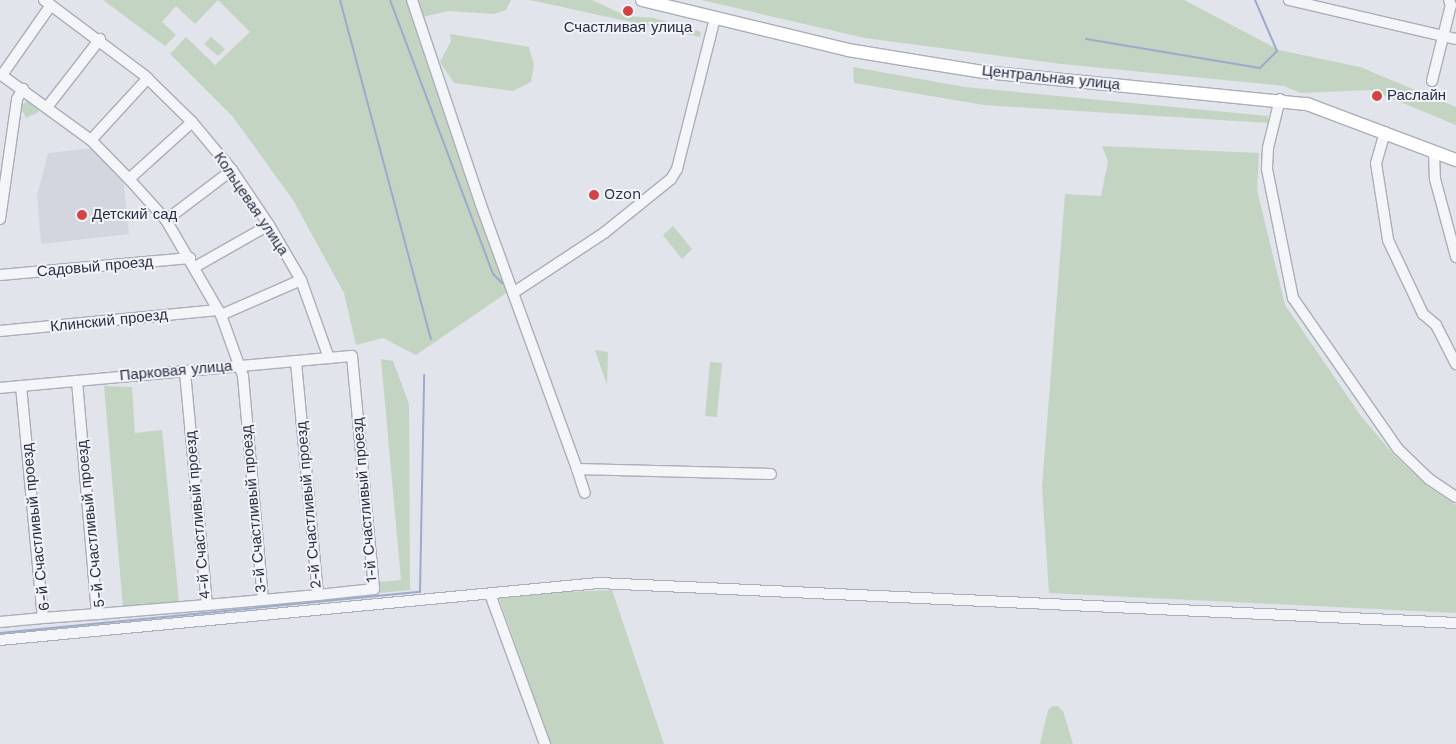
<!DOCTYPE html>
<meta charset="utf-8">
<style>
body{margin:0}
#map{position:relative;width:1456px;height:744px;overflow:hidden;background:#e1e4ea;font-family:"Work Sans",sans-serif}
div>[style]{position:absolute}
.built>*{inset:0;background:#d3d6df}
.green>*{inset:0;background:#c4d4c2}
.stream>*{height:2px;margin:-1px;padding:0 1px;transform-origin:1px;border-radius:1px;background:#9cabcb}
.roads{filter:drop-shadow(1px 0 #aaaeb8) drop-shadow(-1px 0 #aaaeb8) drop-shadow(0 1px #aaaeb8) drop-shadow(0 -1px #aaaeb8)}
.minor>*{height:10px;margin:-5px;padding:0 5px;transform-origin:5px;border-radius:5px;background:#f4f5f8}
.major>*{height:12px;margin:-6px;padding:0 6px;transform-origin:6px;border-radius:6px;background:#fff}
.dots>*{width:14px;height:14px;translate:-50% -50%;box-sizing:border-box;border:2px solid #f1f3f8;border-radius:50%}
span{translate:-50% -50%;white-space:nowrap;text-align:center;line-height:1.15;-webkit-text-stroke:4px #f1f3f8;paint-order:stroke}
.poi-label{font-size:15px;color:#292f43}
.left{translate:0 -50%;text-align:left}
.street-label{font-size:15px;color:#292f43}
</style>
<div id="map">
<div class="built">
<i style="clip-path:polygon(93px 148px,123px 178px,129px 234px,41px 244px,37px 196px,48px 153px)"></i>
</div>
<div class="green">
<i style="clip-path:polygon(103px 0,412px 0,512px 289px,416px 355px,383px 338px,356px 345px,344px 293px,293px 200px,233px 117px,170px 54px,186px 37px,215px 65px,250px 32px,218px 0,195px 24px,176px 6px,162px 22px,176px 35px,165px 46px)"></i>
<i style="clip-path:polygon(417px 0,511px 0,506px 10px,493px 14px,448px 11px,423px 17px)"></i>
<i style="clip-path:polygon(530px 0,592px 0,626px 16px,654px 18px,701px 32px,700px 37px)"></i>
<i style="clip-path:polygon(701px 0,1184px 0,1279px 50px,1360px 67px,1456px 107px,1456px 125px,1371px 90px,1301px 93px,1284px 86px,1062px 64px,865px 38px)"></i>
<i style="clip-path:polygon(450px 34px,529px 47px,534px 65px,531px 82px,513px 91px,454px 83px,440px 62px,451px 41px)"></i>
<i style="clip-path:polygon(211px 37px,225px 49px,218px 56px,204px 44px)"></i>
<i style="clip-path:polygon(853px 67px,965px 87px,1268px 116px,1268px 123px,984px 105px,854px 83px)"></i>
<i style="clip-path:polygon(33px 99px,39px 112px,26px 118px,20px 105px)"></i>
<i style="clip-path:polygon(1102px 146px,1259px 153px,1257px 190px,1285px 305px,1361px 416px,1393px 454px,1427px 486px,1456px 505px,1456px 613px,1049px 593px,1042px 487px,1065px 194px,1101px 196px,1108px 161px)"></i>
<i style="clip-path:polygon(673px 226px,692px 249px,682px 259px,663px 235px)"></i>
<i style="clip-path:polygon(595px 350px,608px 352px,607px 385px)"></i>
<i style="clip-path:polygon(381px 359px,393px 361px,409px 404px,410px 590px,380px 593px,380px 582px,401px 580px)"></i>
<i style="clip-path:polygon(710px 362px,722px 363px,717px 417px,705px 416px)"></i>
<i style="clip-path:polygon(104px 386px,132px 387px,135px 433px,162px 430px,179px 602px,123px 607px)"></i>
<i style="clip-path:polygon(612px 590px,664px 744px,551px 744px,498px 595px)"></i>
<i style="clip-path:polygon(1053px 706px,1058px 706px,1063px 711px,1073px 744px,1040px 744px,1048px 710px)"></i>
</div>
<div class="stream">
<i style="left:340px;top:0;width:351px;rotate:75deg"></i>
<i style="left:390px;top:0;width:293px;rotate:69.4deg"></i>
<i style="left:493px;top:274px;width:13px;rotate:45deg"></i>
<i style="left:1086px;top:39px;width:176px;rotate:9.5deg"></i>
<i style="left:1260px;top:68px;width:24px;rotate:-45deg"></i>
<i style="left:1277px;top:51px;width:56px;rotate:-113.3deg"></i>
<i style="left:0;top:633px;width:422px;rotate:-5.6deg"></i>
<i style="left:420px;top:592px;width:217px;rotate:-88.9deg"></i>
</div>
<div class="roads">
<div class="minor">
<i style="left:44px;top:0;width:125px;rotate:36.9deg"></i>
<i style="left:144px;top:75px;width:67px;rotate:44.4deg"></i>
<i style="left:192px;top:122px;width:62px;rotate:50.2deg"></i>
<i style="left:232px;top:170px;width:66px;rotate:56.1deg"></i>
<i style="left:269px;top:225px;width:64px;rotate:59.8deg"></i>
<i style="left:301px;top:280px;width:83px;rotate:70.3deg"></i>
<i style="left:412px;top:0;width:216px;rotate:71.4deg"></i>
<i style="left:481px;top:205px;width:281px;rotate:70deg"></i>
<i style="left:577px;top:469px;width:194px;rotate:1.5deg"></i>
<i style="left:1289px;top:0;width:171px;rotate:13.1deg"></i>
<i style="left:0;top:74px;width:112px;rotate:36deg"></i>
<i style="left:91px;top:140px;width:54px;rotate:45.7deg"></i>
<i style="left:129px;top:179px;width:55px;rotate:47.9deg"></i>
<i style="left:166px;top:220px;width:110px;rotate:59.9deg"></i>
<i style="left:221px;top:315px;width:65px;rotate:70.2deg"></i>
<i style="left:243px;top:376px;width:225px;rotate:84.9deg"></i>
<i style="left:263px;top:600px;width:56px;rotate:174.9deg"></i>
<i style="left:2px;top:75px;width:85px;rotate:-55deg"></i>
<i style="left:1432px;top:81px;width:78px;rotate:-76deg"></i>
<i style="left:1451px;top:5px;width:5px;rotate:-112deg"></i>
<i style="left:1280px;top:99px;width:50px;rotate:103.8deg"></i>
<i style="left:1268px;top:148px;width:21px;rotate:93deg"></i>
<i style="left:1267px;top:169px;width:132px;rotate:78.6deg"></i>
<i style="left:1293px;top:298px;width:184px;rotate:55.2deg"></i>
<i style="left:1398px;top:449px;width:43px;rotate:44.1deg"></i>
<i style="left:1429px;top:479px;width:32px;rotate:34deg"></i>
<i style="left:48px;top:106px;width:85px;rotate:-52.2deg"></i>
<i style="left:1385px;top:132px;width:32px;rotate:106deg"></i>
<i style="left:1376px;top:163px;width:78px;rotate:81.1deg"></i>
<i style="left:1388px;top:240px;width:82px;rotate:64.7deg"></i>
<i style="left:1423px;top:314px;width:17px;rotate:40deg"></i>
<i style="left:1436px;top:325px;width:44px;rotate:62.9deg"></i>
<i style="left:91px;top:140px;width:84px;rotate:-47.4deg"></i>
<i style="left:1434px;top:152px;width:27px;rotate:88deg"></i>
<i style="left:1435px;top:179px;width:81px;rotate:74.9deg"></i>
<i style="left:129px;top:179px;width:85px;rotate:-42.1deg"></i>
<i style="left:0;top:219px;width:121px;rotate:-81.9deg"></i>
<i style="left:17px;top:99px;width:12px;rotate:-59deg"></i>
<i style="left:166px;top:220px;width:83px;rotate:-37.1deg"></i>
<i style="left:195px;top:267px;width:85px;rotate:-29.6deg"></i>
<i style="left:0;top:275px;width:191px;rotate:-5.1deg"></i>
<i style="left:513px;top:293px;width:109px;rotate:-33.4deg"></i>
<i style="left:604px;top:233px;width:86px;rotate:-38.9deg"></i>
<i style="left:671px;top:179px;width:12px;rotate:-59deg"></i>
<i style="left:677px;top:169px;width:156px;rotate:-75.9deg"></i>
<i style="left:221px;top:315px;width:87px;rotate:-23.6deg"></i>
<i style="left:0;top:331px;width:219px;rotate:-5.5deg"></i>
<i style="left:77px;top:381px;width:234px;rotate:85.1deg"></i>
<i style="left:97px;top:614px;width:110px;rotate:-4.7deg"></i>
<i style="left:207px;top:605px;width:235px;rotate:-95.4deg"></i>
<i style="left:21px;top:386px;width:233px;rotate:84.6deg"></i>
<i style="left:43px;top:618px;width:54px;rotate:-4.2deg"></i>
<i style="left:0;top:388px;width:353px;rotate:-5.2deg"></i>
<i style="left:352px;top:356px;width:234px;rotate:84.6deg"></i>
<i style="left:374px;top:589px;width:56px;rotate:173.9deg"></i>
<i style="left:577px;top:469px;width:25px;rotate:72deg"></i>
<i style="left:490px;top:594px;width:160px;rotate:69.9deg"></i>
<i style="left:263px;top:600px;width:55px;rotate:-5.2deg"></i>
<i style="left:318px;top:595px;width:235px;rotate:-95.4deg"></i>
<i style="left:0;top:622px;width:43px;rotate:-5.3deg"></i>
<i style="left:0;top:640px;width:602px;rotate:-5.44deg"></i>
<i style="left:599px;top:583px;width:858px;rotate:2.67deg"></i>
</div>
<div class="major">
<i style="left:642px;top:0;width:212px;rotate:13.6deg"></i>
<i style="left:848px;top:50px;width:68px;rotate:9.3deg"></i>
<i style="left:915px;top:61px;width:70px;rotate:9.1deg"></i>
<i style="left:984px;top:72px;width:325px;rotate:5.7deg"></i>
<i style="left:1307px;top:104px;width:159px;rotate:20.6deg"></i>
</div>
</div>
<div class="dots">
<i style="left:628px;top:11px;background:#d24444"></i>
<i style="left:1377px;top:96px;background:#d24444"></i>
<i style="left:594px;top:195px;background:#d24444"></i>
<i style="left:82px;top:215px;background:#d24444"></i>
</div>
<div class="poi-label">
<span style="left:628px;top:28px">Счастливая улица</span>
<span class="left" style="left:1387px;top:96px">Раслайн</span>
<span class="left" style="left:604px;top:195px">Ozon</span>
<span class="left" style="left:92px;top:215px">Детский сад</span>
</div>
<div class="street-label">
<span style="left:1051px;top:78px;rotate:6deg">Центральная улица</span>
<span style="left:251px;top:204px;rotate:56deg">Кольцевая улица</span>
<span style="left:95px;top:267px;rotate:-5deg">Садовый проезд</span>
<span style="left:109px;top:321px;rotate:-6deg">Клинский проезд</span>
<span style="left:176px;top:371px;rotate:-5deg">Парковая улица</span>
<span style="left:365px;top:500px;rotate:-95deg">1-й Счастливый проезд</span>
<span style="left:309px;top:505px;rotate:-95deg">2-й Счастливый проезд</span>
<span style="left:254px;top:509px;rotate:-95deg">3-й Счастливый проезд</span>
<span style="left:198px;top:515px;rotate:-95deg">4-й Счастливый проезд</span>
<span style="left:91px;top:524px;rotate:-96deg">5-й Счастливый проезд</span>
<span style="left:36px;top:527px;rotate:-96deg">6-й Счастливый проезд</span>
</div>
</div>
